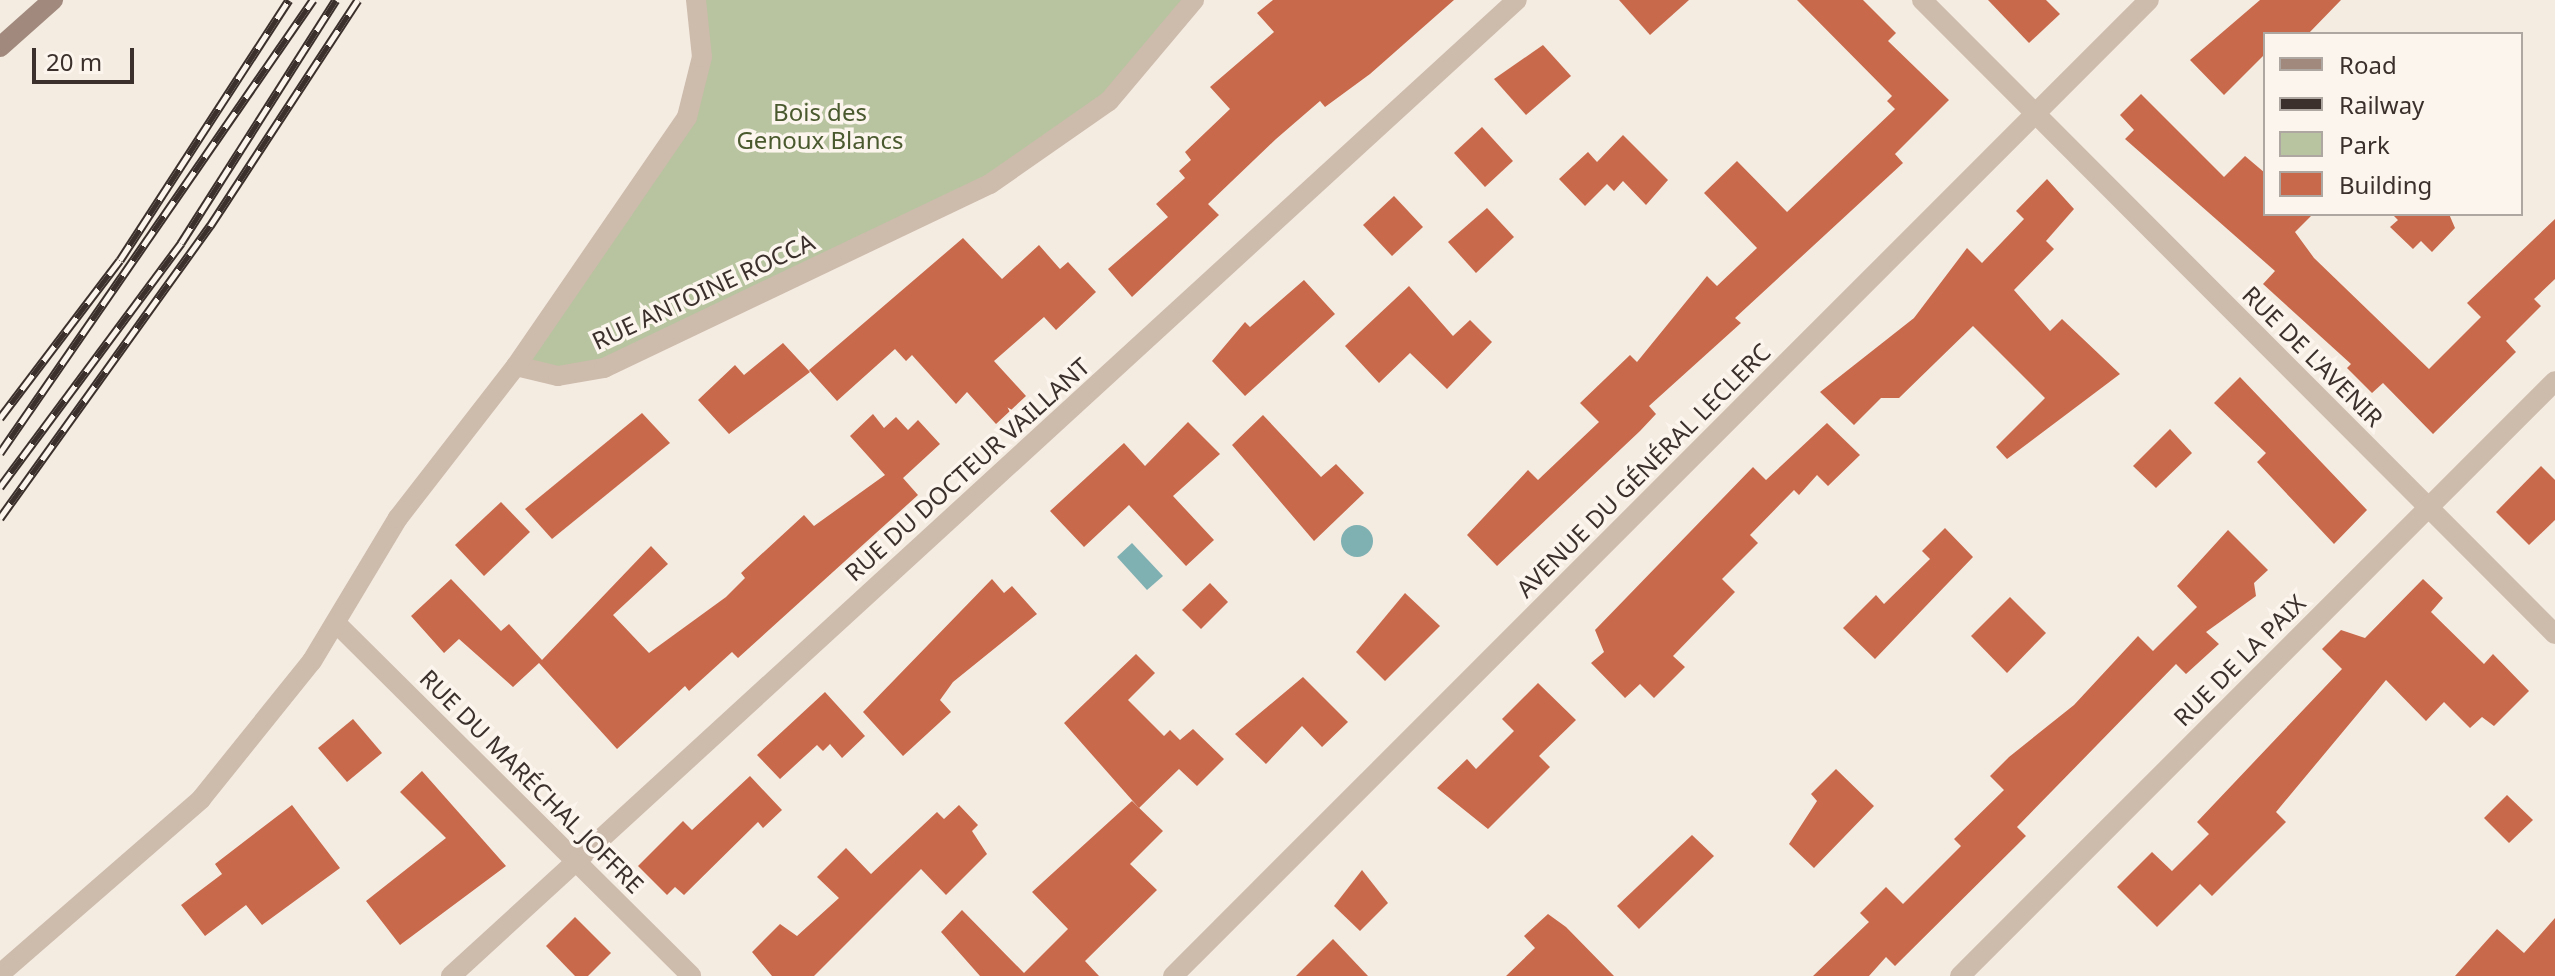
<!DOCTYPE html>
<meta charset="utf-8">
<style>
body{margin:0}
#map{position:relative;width:2555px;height:976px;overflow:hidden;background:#f4ebe1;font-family:"Noto Sans",sans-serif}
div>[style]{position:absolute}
.green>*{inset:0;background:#b8c4a0}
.water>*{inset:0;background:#7fb0b2}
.round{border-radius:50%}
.building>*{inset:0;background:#c8694b}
.minor>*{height:20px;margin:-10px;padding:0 10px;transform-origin:10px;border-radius:10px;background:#cdbbac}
.tertiary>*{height:20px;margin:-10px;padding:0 10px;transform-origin:10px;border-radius:10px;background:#cdbbac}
.secondary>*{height:20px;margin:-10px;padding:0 10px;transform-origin:10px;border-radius:10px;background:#a18a7d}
.rail>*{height:9px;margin-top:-4.5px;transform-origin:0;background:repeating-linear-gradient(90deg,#fbf5ee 0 18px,#3b302b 0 36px);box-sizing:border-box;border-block:2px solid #3b302b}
span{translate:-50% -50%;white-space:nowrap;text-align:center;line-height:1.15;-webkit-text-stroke:7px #fbf5ee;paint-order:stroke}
.park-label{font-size:24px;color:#4a5a2e}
.street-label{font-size:24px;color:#3b302b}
.legend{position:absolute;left:2263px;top:32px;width:260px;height:184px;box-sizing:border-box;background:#fbf5ee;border:2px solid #aea6a0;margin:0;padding:10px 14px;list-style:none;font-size:24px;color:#3b302b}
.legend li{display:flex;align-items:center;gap:16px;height:40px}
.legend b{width:40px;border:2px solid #aea6a0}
.scale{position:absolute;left:32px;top:48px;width:102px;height:36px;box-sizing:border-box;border:4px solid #3b302b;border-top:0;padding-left:10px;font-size:24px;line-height:28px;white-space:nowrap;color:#3b302b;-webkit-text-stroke:6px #fbf5ee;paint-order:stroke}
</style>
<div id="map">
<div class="green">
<i style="clip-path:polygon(696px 0,1194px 0,1073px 132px,604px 368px,516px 366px,698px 88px)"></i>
</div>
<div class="water">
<i class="round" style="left:1341px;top:525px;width:32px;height:32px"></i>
<i style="clip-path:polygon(1132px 543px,1163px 576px,1147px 590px,1117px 557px)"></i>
</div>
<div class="building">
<i style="clip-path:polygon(1273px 0,1454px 0,1370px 74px,1325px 107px,1320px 101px,1276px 139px,1208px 204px,1219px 215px,1132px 297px,1108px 269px,1168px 217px,1156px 204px,1185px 178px,1179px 171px,1191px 160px,1185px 152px,1230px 109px,1210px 87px,1274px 32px,1257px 13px)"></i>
<i style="clip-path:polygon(1619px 0,1689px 0,1650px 35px)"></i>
<i style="clip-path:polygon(1797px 0,1863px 0,1896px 33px,1888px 41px,1949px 100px,1895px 154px,1903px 163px,1735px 318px,1741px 323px,1649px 406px,1656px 414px,1640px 431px,1497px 566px,1467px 535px,1528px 470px,1538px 480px,1599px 422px,1580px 403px,1630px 355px,1637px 362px,1707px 276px,1717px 286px,1757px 248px,1704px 193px,1737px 161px,1787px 212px,1895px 109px,1887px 101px,1892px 96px)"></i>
<i style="clip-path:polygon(1988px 0,2046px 0,2060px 14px,2029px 43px)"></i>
<i style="clip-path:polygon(2260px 0,2341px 0,2308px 34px,2265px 34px,2265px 54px,2224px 95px,2190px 60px)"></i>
<i style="clip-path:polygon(1543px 45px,1571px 76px,1526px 115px,1494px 79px)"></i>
<i style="clip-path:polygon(2141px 94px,2224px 177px,2245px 156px,2265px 173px,2265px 214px,2313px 214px,2295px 232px,2314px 258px,2429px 369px,2481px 317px,2467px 303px,2555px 219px,2555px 279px,2534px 299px,2541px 306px,2506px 341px,2516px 352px,2433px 434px,2383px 383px,2372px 393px,2347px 368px,2351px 364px,2263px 284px,2275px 271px,2125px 139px,2134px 130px,2120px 115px)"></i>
<i style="clip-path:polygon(1482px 127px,1513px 161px,1485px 187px,1454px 153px)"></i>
<i style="clip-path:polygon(1623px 135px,1668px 180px,1646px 205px,1623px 181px,1614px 191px,1607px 184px,1585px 206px,1559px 179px,1588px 152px,1597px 162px)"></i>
<i style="clip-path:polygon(2047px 179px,2074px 209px,2046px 241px,2054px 249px,2014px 290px,2050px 331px,2062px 319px,2120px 374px,2007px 459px,1996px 447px,2045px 398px,1973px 326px,1899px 398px,1881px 398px,1854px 425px,1820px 392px,1914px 318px,1967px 248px,1982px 263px,2024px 219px,2016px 211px)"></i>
<i style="clip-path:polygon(1394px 196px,1423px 227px,1392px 256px,1363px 225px)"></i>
<i style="clip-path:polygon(1487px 208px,1514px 237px,1476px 273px,1448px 242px)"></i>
<i style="clip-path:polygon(2392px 214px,2449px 214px,2455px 228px,2432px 252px,2421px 241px,2413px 249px,2390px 227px,2398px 220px)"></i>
<i style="clip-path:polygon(963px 238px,1002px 279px,1039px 245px,1060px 269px,1068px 262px,1096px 292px,1056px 330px,1044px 317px,994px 361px,1026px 396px,996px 424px,967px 392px,956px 404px,912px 355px,906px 361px,895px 349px,837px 401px,809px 370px)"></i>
<i style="clip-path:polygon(1304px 280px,1335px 314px,1245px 396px,1212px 361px,1245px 322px,1250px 327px)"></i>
<i style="clip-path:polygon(1409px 286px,1453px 336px,1470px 320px,1492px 342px,1447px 389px,1410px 353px,1379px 383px,1345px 346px)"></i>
<i style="clip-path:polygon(783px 343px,810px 372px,729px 434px,698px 400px,735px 365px,744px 375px)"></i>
<i style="clip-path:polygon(2240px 377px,2367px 510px,2334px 544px,2257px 462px,2266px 453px,2214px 403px)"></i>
<i style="clip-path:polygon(642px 413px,670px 443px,552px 539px,525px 509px)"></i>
<i style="clip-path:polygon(873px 414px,884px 428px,896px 417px,908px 430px,918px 420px,940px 444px,903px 478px,918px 495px,738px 658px,732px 652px,689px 691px,685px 686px,617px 749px,539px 663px,513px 687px,459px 639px,444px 653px,411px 616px,451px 579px,501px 631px,509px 624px,542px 660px,651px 546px,668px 564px,613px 615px,649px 653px,726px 597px,745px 578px,741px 573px,804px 515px,814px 526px,885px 475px,850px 436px)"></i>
<i style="clip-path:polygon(1263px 415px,1321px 477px,1336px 464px,1364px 493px,1314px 541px,1232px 445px)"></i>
<i style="clip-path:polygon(1188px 422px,1220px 454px,1173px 496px,1214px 540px,1186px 566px,1129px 505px,1084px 547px,1050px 511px,1124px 443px,1145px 466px)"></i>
<i style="clip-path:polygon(1827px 423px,1860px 455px,1828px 486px,1817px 475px,1799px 495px,1794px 490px,1750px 535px,1758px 543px,1722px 579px,1735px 592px,1673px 656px,1685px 667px,1654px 698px,1640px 684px,1625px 698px,1591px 663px,1604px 652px,1595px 630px,1753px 467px,1766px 480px)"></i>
<i style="clip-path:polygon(2170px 429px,2192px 453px,2156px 488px,2133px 466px)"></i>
<i style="clip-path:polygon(2541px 466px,2555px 480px,2555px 520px,2529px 545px,2496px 512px)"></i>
<i style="clip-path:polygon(501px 502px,530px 532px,484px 576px,455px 545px)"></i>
<i style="clip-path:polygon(1945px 528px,1973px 557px,1875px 659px,1843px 628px,1876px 595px,1884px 604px,1930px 559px,1922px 551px)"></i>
<i style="clip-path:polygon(2228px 530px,2268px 570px,2254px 583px,2256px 596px,2206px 632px,2219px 644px,2186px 674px,2176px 664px,2017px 827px,2026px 836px,1895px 966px,1886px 957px,1869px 976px,1813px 976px,1869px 922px,1860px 913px,1886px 887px,1903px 904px,1961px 846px,1954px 839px,2004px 790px,1990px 776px,2009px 757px,2074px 705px,2138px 636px,2153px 651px,2197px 607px,2177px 586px)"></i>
<i style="clip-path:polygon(992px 579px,1004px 593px,1012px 586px,1037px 614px,953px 682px,940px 700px,951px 712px,903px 756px,863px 712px)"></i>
<i style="clip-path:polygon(2423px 579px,2443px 598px,2431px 612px,2484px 664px,2493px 654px,2529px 691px,2494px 726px,2482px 717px,2470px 728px,2444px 702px,2426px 721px,2386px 680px,2276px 812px,2286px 822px,2212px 896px,2200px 884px,2157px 927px,2117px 887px,2152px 852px,2172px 871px,2209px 834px,2197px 822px,2342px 669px,2322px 649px,2341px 630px,2365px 638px)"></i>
<i style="clip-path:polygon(1210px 583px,1228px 602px,1201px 629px,1182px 610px)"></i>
<i style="clip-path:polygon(1405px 593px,1440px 626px,1385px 681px,1356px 652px)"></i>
<i style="clip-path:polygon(2010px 597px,2046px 633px,2007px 673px,1971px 636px)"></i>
<i style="clip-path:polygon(1136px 654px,1155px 673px,1128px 700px,1164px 736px,1170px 730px,1180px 740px,1193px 729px,1224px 759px,1197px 786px,1179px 769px,1139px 808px,1064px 723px)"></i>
<i style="clip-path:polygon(1303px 677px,1348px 722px,1322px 747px,1302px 726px,1266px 764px,1235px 734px)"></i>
<i style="clip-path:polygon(1538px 683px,1576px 720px,1539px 756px,1550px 767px,1488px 829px,1437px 788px,1467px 759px,1476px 769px,1514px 731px,1502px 719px)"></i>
<i style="clip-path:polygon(825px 692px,865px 736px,842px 758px,830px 744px,823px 751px,817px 745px,780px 779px,757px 755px)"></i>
<i style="clip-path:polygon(353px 719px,382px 753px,347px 782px,318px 748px)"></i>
<i style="clip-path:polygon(1836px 769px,1874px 806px,1814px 868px,1789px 844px,1817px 801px,1811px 794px)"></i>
<i style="clip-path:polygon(422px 771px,506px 866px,400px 945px,366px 901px,446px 838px,400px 792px)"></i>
<i style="clip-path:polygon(750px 776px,782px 810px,763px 828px,758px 822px,684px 895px,675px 887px,667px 895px,638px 866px,683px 821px,692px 830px)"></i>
<i style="clip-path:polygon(2507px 795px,2533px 820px,2509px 843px,2484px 818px)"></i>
<i style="clip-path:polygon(1132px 801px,1163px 831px,1130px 864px,1157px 890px,1085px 961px,1099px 976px,980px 976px,941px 932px,962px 910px,1024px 973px,1068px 929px,1032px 892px)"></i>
<i style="clip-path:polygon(292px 805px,340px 868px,262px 925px,246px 905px,205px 936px,181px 905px,222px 874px,215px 864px)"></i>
<i style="clip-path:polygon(959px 805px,978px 825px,972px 831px,987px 854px,946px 895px,921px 869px,814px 976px,772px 976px,752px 952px,780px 924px,797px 936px,839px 898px,817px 877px,846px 848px,871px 874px,937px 812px,944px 819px)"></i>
<i style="clip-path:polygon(1692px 835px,1714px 856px,1639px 929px,1617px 906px)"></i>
<i style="clip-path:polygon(1362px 870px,1388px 903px,1360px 931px,1334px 906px)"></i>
<i style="clip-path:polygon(1548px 914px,1566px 927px,1614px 976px,1506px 976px,1535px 948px,1524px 936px)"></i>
<i style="clip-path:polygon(575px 917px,611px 953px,588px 976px,575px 976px,546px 946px)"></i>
<i style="clip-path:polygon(2555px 918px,2555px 976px,2455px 976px,2497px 929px,2524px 953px)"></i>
<i style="clip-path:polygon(1333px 939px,1368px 976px,1296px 976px)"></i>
</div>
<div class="minor">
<i style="left:1922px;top:0;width:896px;rotate:45.05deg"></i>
<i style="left:516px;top:366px;width:43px;rotate:13.4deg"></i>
<i style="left:558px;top:376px;width:47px;rotate:-9.9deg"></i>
<i style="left:604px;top:368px;width:428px;rotate:-25.5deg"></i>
<i style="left:990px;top:184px;width:145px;rotate:-34.9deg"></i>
<i style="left:1109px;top:101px;width:132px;rotate:-49.9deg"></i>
<i style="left:337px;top:624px;width:499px;rotate:44.8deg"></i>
<i style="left:451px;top:976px;width:1445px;rotate:-42.48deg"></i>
<i style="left:1173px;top:976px;width:1380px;rotate:-45deg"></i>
<i style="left:1960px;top:976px;width:841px;rotate:-45deg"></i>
</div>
<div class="tertiary">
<i style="left:0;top:974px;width:267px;rotate:-41deg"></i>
<i style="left:201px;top:799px;width:177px;rotate:-51.2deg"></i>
<i style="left:312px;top:661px;width:167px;rotate:-59deg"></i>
<i style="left:398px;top:518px;width:192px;rotate:-52.2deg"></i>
<i style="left:516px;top:366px;width:302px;rotate:-55.5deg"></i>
<i style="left:687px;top:117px;width:62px;rotate:-76deg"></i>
<i style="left:702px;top:57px;width:57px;rotate:-96deg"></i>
</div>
<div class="secondary">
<i style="left:0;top:47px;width:71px;rotate:-41.6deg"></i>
</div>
<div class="rail">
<i style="left:0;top:418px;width:198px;rotate:-52.8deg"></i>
<i style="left:120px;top:260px;width:310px;rotate:-57deg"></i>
<i style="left:0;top:453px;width:551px;rotate:-55.36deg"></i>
<i style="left:0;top:487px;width:304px;rotate:-53.4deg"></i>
<i style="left:181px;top:243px;width:288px;rotate:-57.5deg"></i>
<i style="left:0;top:518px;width:360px;rotate:-54.3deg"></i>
<i style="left:210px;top:226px;width:270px;rotate:-56.8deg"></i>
</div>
<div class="park-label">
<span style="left:820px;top:126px">Bois des<br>Genoux Blancs</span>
</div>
<div class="street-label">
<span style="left:703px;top:291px;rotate:-25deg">RUE ANTOINE ROCCA</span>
<span style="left:2313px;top:356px;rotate:45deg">RUE DE L'AVENIR</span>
<span style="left:967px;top:469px;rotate:-42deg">RUE DU DOCTEUR VAILLANT</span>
<span style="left:1643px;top:470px;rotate:-45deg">AVENUE DU GÉNÉRAL LECLERC</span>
<span style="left:2239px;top:660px;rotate:-45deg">RUE DE LA PAIX</span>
<span style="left:532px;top:781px;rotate:45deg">RUE DU MARÉCHAL JOFFRE</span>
</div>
<ul class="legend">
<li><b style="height:10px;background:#a18a7d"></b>Road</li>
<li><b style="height:10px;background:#3b302b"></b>Railway</li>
<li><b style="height:22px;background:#b8c4a0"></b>Park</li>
<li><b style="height:22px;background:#c8694b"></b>Building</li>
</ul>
<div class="scale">20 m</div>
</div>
